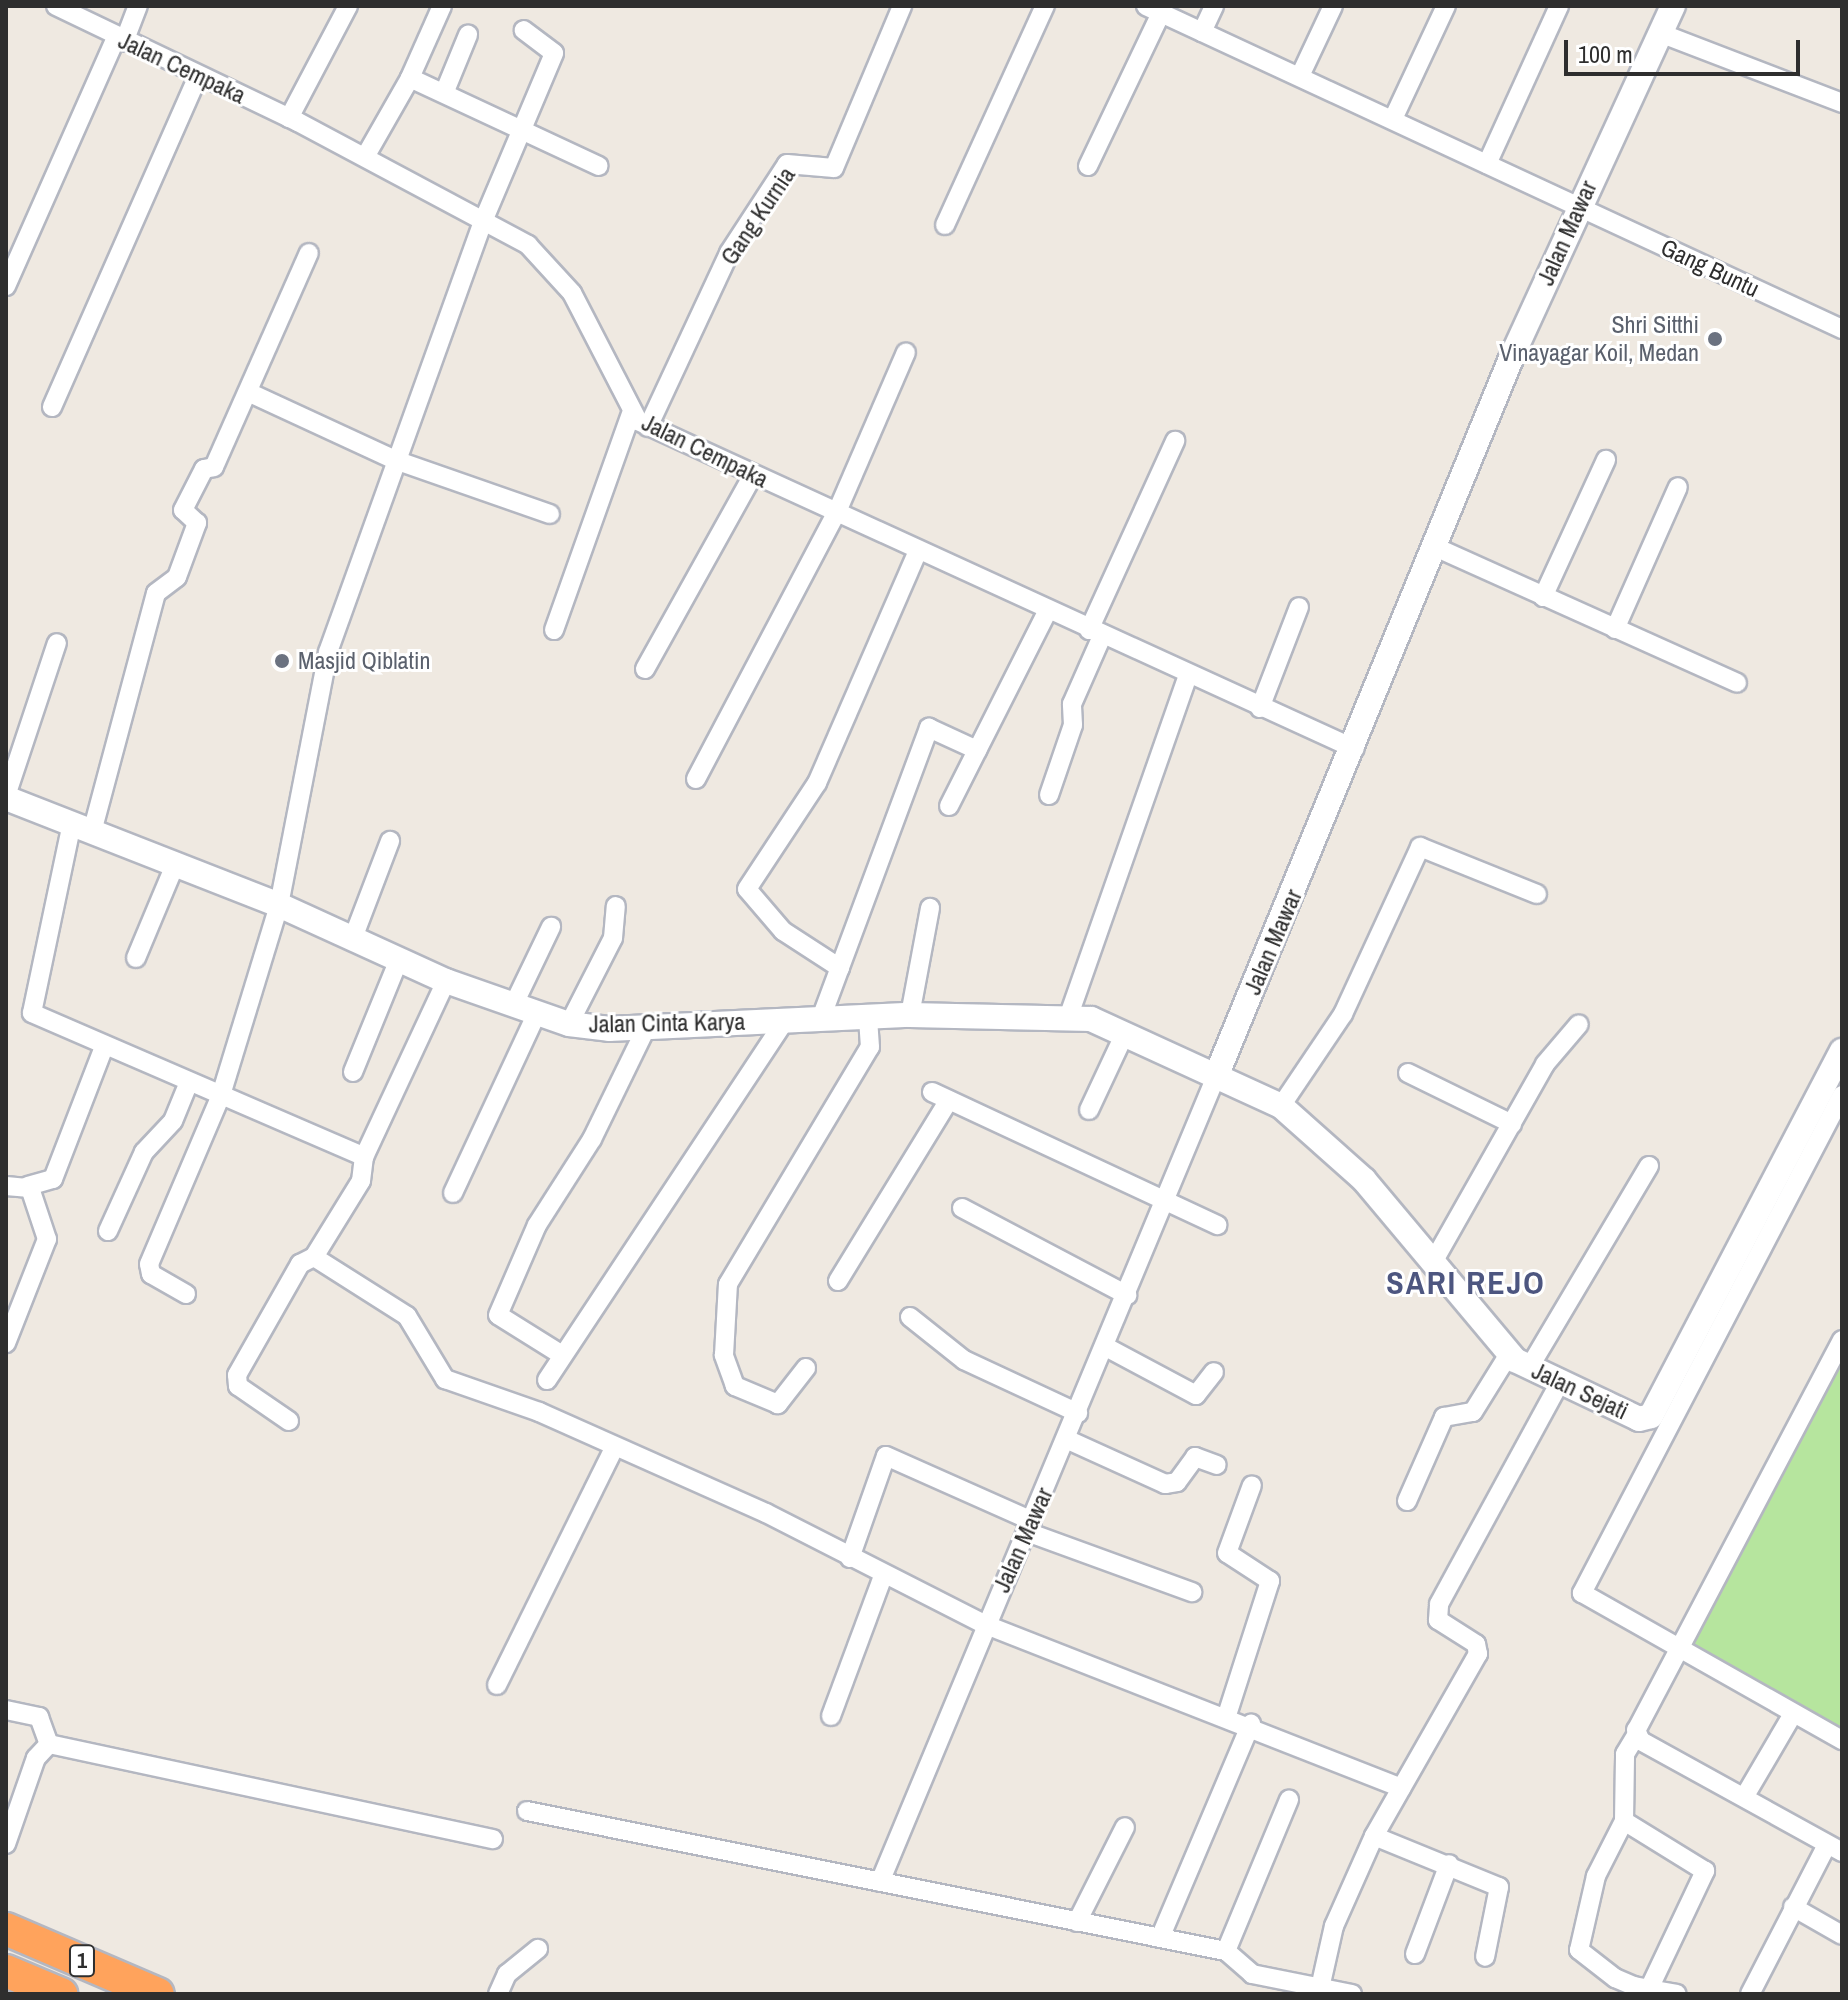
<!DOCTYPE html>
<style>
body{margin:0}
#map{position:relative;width:1848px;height:2000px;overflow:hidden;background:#efe9e1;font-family:"Archivo Narrow",sans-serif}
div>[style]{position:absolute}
.green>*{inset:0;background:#b6e59e}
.roads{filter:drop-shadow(2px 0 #b4b7c1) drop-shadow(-2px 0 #b4b7c1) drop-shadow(0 2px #b4b7c1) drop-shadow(0 -2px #b4b7c1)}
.street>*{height:18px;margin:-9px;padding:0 9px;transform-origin:9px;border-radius:9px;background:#fff}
.secondary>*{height:24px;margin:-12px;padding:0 12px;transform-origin:12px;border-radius:12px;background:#fff}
.highway>*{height:32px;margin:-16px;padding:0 16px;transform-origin:16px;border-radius:16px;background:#ffa35c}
.dots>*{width:22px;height:22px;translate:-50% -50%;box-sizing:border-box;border:4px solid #fff;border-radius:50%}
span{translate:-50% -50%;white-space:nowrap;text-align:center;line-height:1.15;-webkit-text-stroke:6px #fff;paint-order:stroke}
.shield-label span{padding:2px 6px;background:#fff;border:2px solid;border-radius:6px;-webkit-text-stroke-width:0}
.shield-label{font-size:22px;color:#2e2e2e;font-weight:700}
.street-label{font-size:24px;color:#2e2e2e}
.worship-label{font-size:24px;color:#5b616d}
.right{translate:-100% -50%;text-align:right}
.left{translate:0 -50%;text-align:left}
.district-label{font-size:32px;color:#4d5680;font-weight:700;letter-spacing:2px}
.frame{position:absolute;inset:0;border:8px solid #2e2e2e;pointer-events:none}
.scale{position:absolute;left:1564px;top:40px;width:236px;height:36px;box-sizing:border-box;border:4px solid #2e2e2e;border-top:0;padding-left:10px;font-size:24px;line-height:28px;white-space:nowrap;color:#2e2e2e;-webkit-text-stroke:6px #fff;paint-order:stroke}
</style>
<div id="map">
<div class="green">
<i style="clip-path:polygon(1842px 1360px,1842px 1728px,1688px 1645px)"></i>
</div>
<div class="roads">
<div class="street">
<i style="left:56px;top:6px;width:268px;rotate:25.6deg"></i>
<i style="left:298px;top:122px;width:261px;rotate:28.1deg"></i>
<i style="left:528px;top:245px;width:65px;rotate:47.5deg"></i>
<i style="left:572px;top:293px;width:144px;rotate:62.7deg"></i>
<i style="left:638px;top:421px;width:788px;rotate:24.58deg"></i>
<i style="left:442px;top:6px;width:79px;rotate:114deg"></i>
<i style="left:410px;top:78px;width:208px;rotate:25deg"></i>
<i style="left:1146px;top:6px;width:767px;rotate:24.9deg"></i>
<i style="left:1202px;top:32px;width:29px;rotate:-65deg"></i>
<i style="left:1660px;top:33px;width:195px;rotate:21deg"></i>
<i style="left:124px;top:42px;width:39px;rotate:-69deg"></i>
<i style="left:1300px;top:76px;width:77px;rotate:-64.8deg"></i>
<i style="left:445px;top:91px;width:61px;rotate:-67.7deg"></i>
<i style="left:289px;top:118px;width:127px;rotate:-62.2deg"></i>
<i style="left:1393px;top:119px;width:125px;rotate:-64.9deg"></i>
<i style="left:365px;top:157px;width:91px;rotate:-60.3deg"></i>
<i style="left:1487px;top:164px;width:174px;rotate:-65.5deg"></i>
<i style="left:1088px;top:166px;width:170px;rotate:-64.5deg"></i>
<i style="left:945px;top:225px;width:241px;rotate:-65.5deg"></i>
<i style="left:6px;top:286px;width:271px;rotate:-66.1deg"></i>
<i style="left:248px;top:392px;width:162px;rotate:24.8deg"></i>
<i style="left:395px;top:460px;width:164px;rotate:19.2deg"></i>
<i style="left:52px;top:407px;width:362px;rotate:-66.2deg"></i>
<i style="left:648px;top:427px;width:192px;rotate:-65deg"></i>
<i style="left:729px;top:253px;width:106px;rotate:-56.9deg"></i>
<i style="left:787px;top:164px;width:47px;rotate:4.9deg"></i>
<i style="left:834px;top:168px;width:176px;rotate:-67.2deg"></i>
<i style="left:1435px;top:547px;width:331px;rotate:24.2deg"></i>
<i style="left:1543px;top:597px;width:151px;rotate:-65.3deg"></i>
<i style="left:1615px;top:629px;width:155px;rotate:-66.1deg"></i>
<i style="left:554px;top:630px;width:229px;rotate:-70.4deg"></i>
<i style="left:1089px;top:630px;width:208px;rotate:-65.5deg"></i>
<i style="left:645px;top:669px;width:222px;rotate:-60.9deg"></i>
<i style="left:1260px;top:708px;width:108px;rotate:-68.9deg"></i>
<i style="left:696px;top:779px;width:300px;rotate:-62.2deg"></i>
<i style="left:836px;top:514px;width:176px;rotate:-66.6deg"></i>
<i style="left:1049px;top:795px;width:74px;rotate:-71.1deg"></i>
<i style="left:1073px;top:725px;width:21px;rotate:-93deg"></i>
<i style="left:1072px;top:704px;width:74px;rotate:-66.2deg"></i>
<i style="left:6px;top:796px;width:161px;rotate:-71.6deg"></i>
<i style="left:949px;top:806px;width:220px;rotate:-63.2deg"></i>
<i style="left:72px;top:823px;width:194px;rotate:101.9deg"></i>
<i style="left:32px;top:1013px;width:362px;rotate:23.4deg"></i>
<i style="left:92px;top:832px;width:247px;rotate:-75deg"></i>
<i style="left:156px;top:593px;width:26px;rotate:-37deg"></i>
<i style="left:177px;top:577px;width:58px;rotate:-69.7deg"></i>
<i style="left:197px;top:523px;width:19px;rotate:-137deg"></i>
<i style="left:183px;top:510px;width:46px;rotate:-62.9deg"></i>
<i style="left:204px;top:469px;width:10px;rotate:-11deg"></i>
<i style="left:214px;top:467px;width:234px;rotate:-66.1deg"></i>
<i style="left:353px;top:938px;width:104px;rotate:-69.1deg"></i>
<i style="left:136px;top:958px;width:99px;rotate:-67.3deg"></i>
<i style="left:840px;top:968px;width:68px;rotate:-147deg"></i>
<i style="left:783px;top:931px;width:55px;rotate:-130.6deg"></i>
<i style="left:747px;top:889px;width:127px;rotate:-56.6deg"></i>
<i style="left:817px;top:783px;width:253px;rotate:-66.5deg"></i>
<i style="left:513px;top:1006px;width:88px;rotate:-64.3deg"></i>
<i style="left:910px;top:1015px;width:109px;rotate:-79.4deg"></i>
<i style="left:1069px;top:1015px;width:359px;rotate:-70.7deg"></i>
<i style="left:820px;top:1021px;width:313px;rotate:-69.6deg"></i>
<i style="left:929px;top:728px;width:53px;rotate:24.6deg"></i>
<i style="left:569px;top:1024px;width:97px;rotate:-62.9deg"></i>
<i style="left:613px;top:938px;width:32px;rotate:-85deg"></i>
<i style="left:353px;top:1072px;width:122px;rotate:-67.8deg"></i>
<i style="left:1408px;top:1073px;width:116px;rotate:26.1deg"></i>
<i style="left:932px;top:1092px;width:315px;rotate:25deg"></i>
<i style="left:1842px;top:1095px;width:562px;rotate:117.57deg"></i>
<i style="left:1582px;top:1593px;width:299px;rotate:29.5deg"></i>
<i style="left:1281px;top:1106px;width:111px;rotate:-56deg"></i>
<i style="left:1343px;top:1014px;width:184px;rotate:-65.2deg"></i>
<i style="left:1420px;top:847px;width:126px;rotate:21.9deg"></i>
<i style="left:1089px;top:1110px;width:85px;rotate:-64.9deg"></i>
<i style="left:6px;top:1186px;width:24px;rotate:5deg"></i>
<i style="left:30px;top:1188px;width:54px;rotate:71.6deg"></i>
<i style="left:47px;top:1239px;width:112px;rotate:111.5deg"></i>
<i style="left:28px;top:1186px;width:26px;rotate:-16deg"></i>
<i style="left:53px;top:1179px;width:142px;rotate:-68.9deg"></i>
<i style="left:453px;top:1193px;width:196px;rotate:-65deg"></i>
<i style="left:962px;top:1208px;width:187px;rotate:27.8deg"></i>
<i style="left:108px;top:1231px;width:87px;rotate:-65.5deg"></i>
<i style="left:144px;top:1152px;width:42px;rotate:-46.9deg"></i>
<i style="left:173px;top:1121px;width:42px;rotate:-67.7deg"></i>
<i style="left:314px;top:1257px;width:110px;rotate:32.4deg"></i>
<i style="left:407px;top:1316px;width:74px;rotate:58.9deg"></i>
<i style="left:445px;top:1379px;width:100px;rotate:19.3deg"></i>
<i style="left:539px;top:1412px;width:248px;rotate:24deg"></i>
<i style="left:766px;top:1513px;width:247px;rotate:27deg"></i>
<i style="left:986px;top:1625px;width:446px;rotate:21.4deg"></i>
<i style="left:1432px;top:1264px;width:230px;rotate:-60.5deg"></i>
<i style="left:1545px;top:1064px;width:52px;rotate:-49.6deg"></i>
<i style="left:838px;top:1281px;width:212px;rotate:-58.5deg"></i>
<i style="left:186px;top:1294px;width:40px;rotate:-150.3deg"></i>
<i style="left:151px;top:1274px;width:10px;rotate:-101deg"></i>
<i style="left:149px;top:1264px;width:184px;rotate:-66.9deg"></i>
<i style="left:221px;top:1095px;width:199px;rotate:-73deg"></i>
<i style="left:279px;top:905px;width:258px;rotate:-79deg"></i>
<i style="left:328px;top:652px;width:460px;rotate:-70.2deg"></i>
<i style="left:484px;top:219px;width:180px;rotate:-67.1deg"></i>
<i style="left:554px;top:53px;width:38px;rotate:-143deg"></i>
<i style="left:910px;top:1317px;width:69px;rotate:38.5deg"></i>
<i style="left:964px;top:1360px;width:126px;rotate:24.9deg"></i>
<i style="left:1842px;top:1340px;width:441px;rotate:117.8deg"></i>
<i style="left:1636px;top:1730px;width:12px;rotate:66deg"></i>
<i style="left:1641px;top:1741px;width:230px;rotate:28.9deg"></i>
<i style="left:1106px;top:1347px;width:102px;rotate:28.1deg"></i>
<i style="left:1196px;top:1395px;width:29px;rotate:-52deg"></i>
<i style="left:562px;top:1355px;width:75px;rotate:-148deg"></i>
<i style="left:498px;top:1315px;width:98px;rotate:-66.6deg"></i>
<i style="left:537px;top:1225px;width:102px;rotate:-57.4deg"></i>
<i style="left:592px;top:1139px;width:126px;rotate:-64deg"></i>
<i style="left:806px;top:1368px;width:46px;rotate:127.9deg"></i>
<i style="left:778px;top:1404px;width:47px;rotate:-157.3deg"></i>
<i style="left:735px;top:1386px;width:33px;rotate:-110deg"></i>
<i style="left:724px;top:1355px;width:71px;rotate:-86.8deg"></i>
<i style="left:728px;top:1284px;width:276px;rotate:-59.1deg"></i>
<i style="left:870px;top:1047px;width:29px;rotate:-94deg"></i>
<i style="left:1529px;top:1368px;width:235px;rotate:-59.3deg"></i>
<i style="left:547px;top:1380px;width:432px;rotate:-56.5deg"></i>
<i style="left:289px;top:1421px;width:62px;rotate:-145.5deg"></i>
<i style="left:238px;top:1386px;width:11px;rotate:-95deg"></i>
<i style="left:237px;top:1375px;width:128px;rotate:-60.4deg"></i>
<i style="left:300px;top:1264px;width:16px;rotate:-27deg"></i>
<i style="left:314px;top:1257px;width:89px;rotate:-58.3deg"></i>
<i style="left:361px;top:1181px;width:24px;rotate:-83deg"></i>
<i style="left:364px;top:1157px;width:194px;rotate:-65deg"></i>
<i style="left:1066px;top:1439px;width:109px;rotate:24.4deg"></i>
<i style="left:1165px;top:1484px;width:12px;rotate:-9deg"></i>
<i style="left:1177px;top:1482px;width:31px;rotate:-54deg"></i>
<i style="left:1195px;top:1457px;width:23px;rotate:20deg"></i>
<i style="left:1407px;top:1501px;width:92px;rotate:-66.2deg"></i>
<i style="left:1444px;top:1417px;width:29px;rotate:-10deg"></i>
<i style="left:1473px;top:1412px;width:68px;rotate:-58.2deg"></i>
<i style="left:1027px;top:1532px;width:176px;rotate:20deg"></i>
<i style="left:850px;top:1558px;width:108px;rotate:-70.6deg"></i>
<i style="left:886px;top:1456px;width:160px;rotate:24deg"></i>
<i style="left:497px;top:1685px;width:262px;rotate:-63.7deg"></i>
<i style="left:6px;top:1710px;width:34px;rotate:12deg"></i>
<i style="left:39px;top:1717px;width:29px;rotate:70deg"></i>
<i style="left:49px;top:1744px;width:454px;rotate:12.1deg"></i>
<i style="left:1227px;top:1715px;width:141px;rotate:-72.2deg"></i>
<i style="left:1270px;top:1581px;width:51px;rotate:-146.9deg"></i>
<i style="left:1227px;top:1553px;width:72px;rotate:-69.8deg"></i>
<i style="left:831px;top:1716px;width:149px;rotate:-69.6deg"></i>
<i style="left:1746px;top:1794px;width:93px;rotate:-59.6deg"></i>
<i style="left:527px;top:1811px;width:713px;rotate:11.33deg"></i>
<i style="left:1226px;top:1951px;width:35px;rotate:41deg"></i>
<i style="left:1252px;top:1974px;width:102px;rotate:11.3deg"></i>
<i style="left:1624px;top:1821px;width:67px;rotate:-89.1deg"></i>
<i style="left:1625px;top:1754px;width:21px;rotate:-59deg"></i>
<i style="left:1374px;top:1836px;width:135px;rotate:22.2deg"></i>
<i style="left:1499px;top:1887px;width:71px;rotate:101.3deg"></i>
<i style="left:6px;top:1844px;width:91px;rotate:-70.8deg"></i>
<i style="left:36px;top:1758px;width:19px;rotate:-47deg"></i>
<i style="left:880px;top:1882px;width:875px;rotate:-67.36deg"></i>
<i style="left:1793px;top:1907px;width:56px;rotate:29.7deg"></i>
<i style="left:1077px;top:1922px;width:106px;rotate:-63.2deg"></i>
<i style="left:1160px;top:1938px;width:233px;rotate:-67deg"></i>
<i style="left:1226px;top:1951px;width:164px;rotate:-67.4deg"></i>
<i style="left:1415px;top:1954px;width:96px;rotate:-69.3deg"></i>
<i style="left:1320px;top:1988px;width:64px;rotate:-77.3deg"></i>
<i style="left:1334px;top:1926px;width:98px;rotate:-66deg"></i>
<i style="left:1374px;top:1836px;width:210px;rotate:-60.3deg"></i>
<i style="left:1478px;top:1654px;width:10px;rotate:-101deg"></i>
<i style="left:1476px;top:1644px;width:45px;rotate:-147.7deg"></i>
<i style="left:1438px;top:1620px;width:16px;rotate:-86deg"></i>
<i style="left:1439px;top:1604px;width:251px;rotate:-61.4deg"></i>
<i style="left:1649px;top:1989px;width:131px;rotate:-64.6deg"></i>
<i style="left:1705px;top:1871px;width:95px;rotate:-148.3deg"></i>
<i style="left:1624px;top:1821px;width:62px;rotate:117deg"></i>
<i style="left:1596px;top:1876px;width:76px;rotate:102.9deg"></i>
<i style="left:1579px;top:1950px;width:46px;rotate:37.9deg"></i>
<i style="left:1615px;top:1978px;width:21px;rotate:23deg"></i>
<i style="left:1634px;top:1986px;width:15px;rotate:11deg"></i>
<i style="left:1649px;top:1989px;width:28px;rotate:10deg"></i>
<i style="left:498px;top:1994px;width:22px;rotate:-66deg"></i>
<i style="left:507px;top:1974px;width:40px;rotate:-39deg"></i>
<i style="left:1750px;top:1994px;width:168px;rotate:-62.7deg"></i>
</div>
<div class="secondary">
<i style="left:6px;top:798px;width:293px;rotate:21.4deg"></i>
<i style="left:279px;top:905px;width:183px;rotate:24.5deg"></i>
<i style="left:446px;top:981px;width:130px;rotate:19.3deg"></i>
<i style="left:569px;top:1024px;width:40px;rotate:7.1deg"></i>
<i style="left:609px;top:1029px;width:301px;rotate:-2.7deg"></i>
<i style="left:910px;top:1015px;width:181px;rotate:1.3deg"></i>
<i style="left:1091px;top:1019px;width:209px;rotate:24.6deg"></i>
<i style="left:1281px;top:1106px;width:111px;rotate:41.7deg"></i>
<i style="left:1364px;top:1180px;width:235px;rotate:50deg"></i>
<i style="left:1515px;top:1360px;width:137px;rotate:25.4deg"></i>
<i style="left:1639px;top:1419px;width:12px;rotate:-14deg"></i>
<i style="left:1651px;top:1416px;width:412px;rotate:-62.4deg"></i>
<i style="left:1217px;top:1074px;width:776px;rotate:-67.66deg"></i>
<i style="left:1512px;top:356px;width:385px;rotate:-65.3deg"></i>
</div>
<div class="highway">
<i style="left:6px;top:1929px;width:165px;rotate:23.2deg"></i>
<i style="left:6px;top:1971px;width:60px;rotate:22.7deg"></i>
</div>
</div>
<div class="dots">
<i style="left:1715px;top:339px;background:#6b7280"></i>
<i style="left:282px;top:661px;background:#6b7280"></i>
</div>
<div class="shield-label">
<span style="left:82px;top:1961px">1</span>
</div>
<div class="street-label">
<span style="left:182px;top:68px;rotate:25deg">Jalan Cempaka</span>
<span style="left:758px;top:216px;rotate:-56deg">Gang Kurnia</span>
<span style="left:1567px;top:233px;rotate:-66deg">Jalan Mawar</span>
<span style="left:1710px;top:268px;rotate:25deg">Gang Buntu</span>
<span style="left:705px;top:451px;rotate:26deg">Jalan Cempaka</span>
<span style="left:1273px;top:942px;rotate:-67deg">Jalan Mawar</span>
<span style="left:667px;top:1023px;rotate:-1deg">Jalan Cinta Karya</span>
<span style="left:1580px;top:1391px;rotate:25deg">Jalan Sejati</span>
<span style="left:1023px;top:1540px;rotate:-66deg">Jalan Mawar</span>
</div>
<div class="worship-label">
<span class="right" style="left:1699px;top:339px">Shri Sitthi<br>Vinayagar Koil, Medan</span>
<span class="left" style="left:298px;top:661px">Masjid Qiblatin</span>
</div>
<div class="district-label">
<span style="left:1466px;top:1283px">SARI REJO</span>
</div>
<div class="frame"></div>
<div class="scale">100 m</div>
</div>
